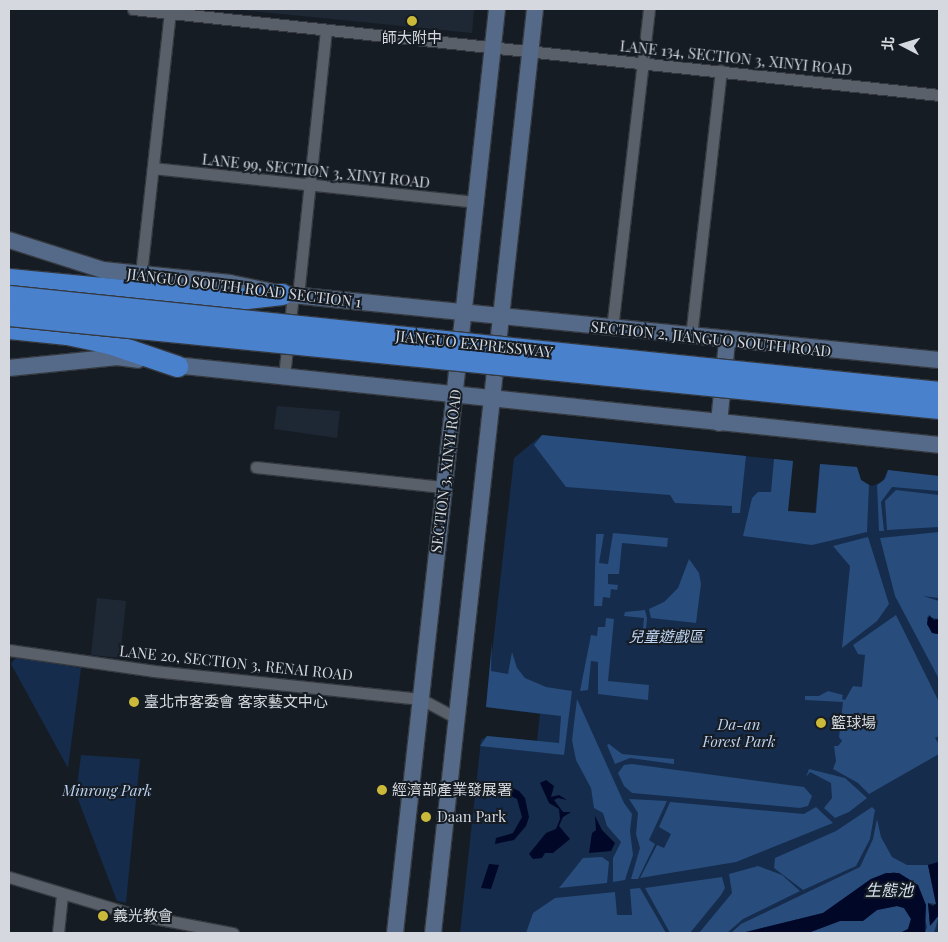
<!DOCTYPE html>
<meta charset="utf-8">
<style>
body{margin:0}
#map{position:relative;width:948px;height:942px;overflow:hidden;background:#161c24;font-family:"Playfair Display","Noto Sans TC",serif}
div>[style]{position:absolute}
.built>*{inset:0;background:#1e2734}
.green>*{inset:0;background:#152c4c}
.forest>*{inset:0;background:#284c7b}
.water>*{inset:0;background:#000727}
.roads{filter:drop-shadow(1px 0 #35393f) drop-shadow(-1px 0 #35393f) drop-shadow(0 1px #35393f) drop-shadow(0 -1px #35393f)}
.street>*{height:11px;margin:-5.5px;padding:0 5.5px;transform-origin:5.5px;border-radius:5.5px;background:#59606a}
.secondary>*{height:16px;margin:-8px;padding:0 8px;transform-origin:8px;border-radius:8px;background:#546a88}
.highway>*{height:21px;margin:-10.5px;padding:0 10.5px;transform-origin:10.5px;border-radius:10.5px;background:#4981cd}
.bridges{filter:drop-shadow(1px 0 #35393f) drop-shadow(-1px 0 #35393f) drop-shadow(0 1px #35393f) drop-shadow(0 -1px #35393f)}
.highway-bridge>*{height:21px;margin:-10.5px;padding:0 10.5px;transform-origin:10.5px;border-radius:10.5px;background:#4981cd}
.dots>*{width:14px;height:14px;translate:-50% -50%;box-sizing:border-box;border:2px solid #161c24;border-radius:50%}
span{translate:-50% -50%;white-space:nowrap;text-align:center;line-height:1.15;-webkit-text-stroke:4px #161c24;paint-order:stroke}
.poi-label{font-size:15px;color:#d5d9df}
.left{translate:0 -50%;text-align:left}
.street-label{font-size:15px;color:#d5d9df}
.park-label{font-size:15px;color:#bdd3f1;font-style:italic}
.water-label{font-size:16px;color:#d7e2f1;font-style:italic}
.frame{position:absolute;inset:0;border:10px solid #d5d9df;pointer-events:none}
.north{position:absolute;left:878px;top:20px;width:50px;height:50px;-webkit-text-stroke:4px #161c24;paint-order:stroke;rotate:275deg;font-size:14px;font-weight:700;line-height:20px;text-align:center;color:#d5d9df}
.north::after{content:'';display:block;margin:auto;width:18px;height:22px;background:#d5d9df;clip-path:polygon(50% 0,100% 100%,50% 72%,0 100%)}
</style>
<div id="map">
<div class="built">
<i style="clip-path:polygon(231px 9px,474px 9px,472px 33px)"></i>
<i style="clip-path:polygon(277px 406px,340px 411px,337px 438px,274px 429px)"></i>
<i style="clip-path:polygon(97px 598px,126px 601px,120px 658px,91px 655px)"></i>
</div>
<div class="green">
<i style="clip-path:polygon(542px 435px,793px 461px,788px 511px,815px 514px,820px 464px,857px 467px,861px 480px,872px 486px,882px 482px,888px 470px,939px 476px,939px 933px,460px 933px,481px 740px,487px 736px,537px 741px,540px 714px,486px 707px,514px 458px)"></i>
<i style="clip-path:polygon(16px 657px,81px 668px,68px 768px,11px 664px)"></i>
<i style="clip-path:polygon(81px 755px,140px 759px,126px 903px,117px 901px,76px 794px)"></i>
</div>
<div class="forest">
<i style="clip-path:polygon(542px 435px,746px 456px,740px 513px,732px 513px,732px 506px,675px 503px,670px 495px,566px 487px,534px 445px)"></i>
<i style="clip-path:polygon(774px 459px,793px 461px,788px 511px,816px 513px,820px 464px,857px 467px,861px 480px,869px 485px,867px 532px,812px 545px,743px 536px,752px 498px,758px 492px,771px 492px)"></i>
<i style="clip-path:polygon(888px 470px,939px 476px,939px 491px,892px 487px,881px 502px,884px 531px,879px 531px,877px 485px,885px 479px)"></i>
<i style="clip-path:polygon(896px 490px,939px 495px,939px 527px,887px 530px,885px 501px)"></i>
<i style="clip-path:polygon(939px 532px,939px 598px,923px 596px,939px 601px,939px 619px,927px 617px,927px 624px,935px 634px,939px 634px,939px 679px,895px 596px,880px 538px)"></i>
<i style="clip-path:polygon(613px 533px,668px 538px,667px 547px,622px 543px,619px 574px,608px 574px,608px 584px,618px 585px,617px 590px,611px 589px,610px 598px,603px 597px,602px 606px,594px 606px,596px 534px,604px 534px,599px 563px,608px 564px)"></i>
<i style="clip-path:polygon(868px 537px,889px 604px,877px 621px,842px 648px,850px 566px,833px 546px)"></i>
<i style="clip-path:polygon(689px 559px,699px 573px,701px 584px,696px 623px,651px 618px,649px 609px,664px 602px,678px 588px)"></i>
<i style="clip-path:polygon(645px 610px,647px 618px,645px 639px,642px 639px,644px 618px,624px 616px,625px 612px)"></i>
<i style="clip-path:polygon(896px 615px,939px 702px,939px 736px,935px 738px,939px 744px,939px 754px,869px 794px,858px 783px,833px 769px,836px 761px,834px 746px,838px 746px,842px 741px,839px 737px,843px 702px,805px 700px,805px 696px,819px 696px,828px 691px,843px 695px,842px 699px,845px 700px,853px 686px,862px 687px,865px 655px,858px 654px,853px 645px)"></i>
<i style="clip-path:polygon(606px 618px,614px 619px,608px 681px,649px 685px,648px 700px,598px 694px,598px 662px,591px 661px,588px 690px,580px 691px,591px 635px,597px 636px,598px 627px,605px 627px)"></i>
<i style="clip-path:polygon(492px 642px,491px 671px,508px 674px,512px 652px,517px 668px,525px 678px,546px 687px,572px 691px,564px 755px,480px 746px,487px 736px,559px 743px,561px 716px,486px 707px)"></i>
<i style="clip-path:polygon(577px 699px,624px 803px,632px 814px,630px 831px,633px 855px,625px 880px,613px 882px,613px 858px,621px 842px,607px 826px,603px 813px,594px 808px,591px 788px,576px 760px,572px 740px)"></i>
<i style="clip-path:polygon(609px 744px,622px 754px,674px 759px,674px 764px,630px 758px,615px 764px,607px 745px)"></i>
<i style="clip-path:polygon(632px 764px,804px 787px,812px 796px,808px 806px,800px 808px,632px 793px,624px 786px,618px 773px,624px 765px)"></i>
<i style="clip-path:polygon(809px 769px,845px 778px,867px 798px,849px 812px,835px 818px,824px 808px,832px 798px,831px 783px,810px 772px,806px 777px)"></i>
<i style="clip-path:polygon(629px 799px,667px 801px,649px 840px,655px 844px,638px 879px,631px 879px,640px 848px,636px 834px,638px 813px)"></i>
<i style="clip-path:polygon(670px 802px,804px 814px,816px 807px,833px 823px,736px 862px,640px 878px,657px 845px,664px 848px,671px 834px,659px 827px)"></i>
<i style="clip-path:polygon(872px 807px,875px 810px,870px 839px,856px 866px,803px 890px,774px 868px,775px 858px,836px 831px)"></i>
<i style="clip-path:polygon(877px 819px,881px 837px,892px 857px,907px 865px,928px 865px,936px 904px,928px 903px,930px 925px,939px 915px,934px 933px,925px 933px,927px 927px,914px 882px,894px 872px,871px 879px,823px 913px,742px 933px,731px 933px,741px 924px,860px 867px,873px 839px)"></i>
<i style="clip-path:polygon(602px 857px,609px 862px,607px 883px,559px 888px,583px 858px)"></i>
<i style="clip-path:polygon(758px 866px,782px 875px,800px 891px,743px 919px,727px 933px,699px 933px,732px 893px,729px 874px)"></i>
<i style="clip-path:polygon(722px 877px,725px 888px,721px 895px,690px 933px,670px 933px,645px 888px)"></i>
<i style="clip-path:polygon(640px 888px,666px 933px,526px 933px,533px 913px,555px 898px,615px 892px,617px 915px,632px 915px,630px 889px)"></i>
<i style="clip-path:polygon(897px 906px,904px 908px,911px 919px,908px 929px,900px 933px,808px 933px,840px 921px,862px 921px,877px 910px)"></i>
</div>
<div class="water">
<i style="clip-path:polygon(929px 615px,934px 620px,939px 619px,939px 634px,932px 633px,927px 624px)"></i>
<i style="clip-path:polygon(546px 780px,554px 786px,551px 797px,559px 795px,567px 800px,558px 798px,554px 800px,563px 812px,571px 812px,563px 817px,559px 826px,570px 839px,553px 853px,545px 853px,542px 858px,533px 859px,529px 854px,546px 833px,556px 829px,560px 819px,559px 809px,549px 803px,540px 783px)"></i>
<i style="clip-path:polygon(502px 783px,519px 791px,525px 798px,529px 817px,526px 826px,514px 840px,495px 844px,496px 838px,513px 833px,522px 817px,517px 799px,501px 791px)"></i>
<i style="clip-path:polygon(595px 816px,602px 830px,615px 843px,611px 851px,589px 853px,592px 833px,596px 830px)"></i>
<i style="clip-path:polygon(938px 862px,939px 915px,930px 926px,928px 903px,933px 906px,936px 904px,928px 865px)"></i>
<i style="clip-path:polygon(489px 864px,499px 865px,491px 889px,481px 888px)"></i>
<i style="clip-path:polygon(886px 873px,899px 873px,918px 885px,926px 905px,925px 933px,900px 933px,908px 929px,911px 919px,904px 908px,897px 906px,877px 910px,863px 921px,840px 921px,808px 933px,742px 933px,823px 913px,871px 879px)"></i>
</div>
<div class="roads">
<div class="street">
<i style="left:133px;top:9px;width:811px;rotate:6.09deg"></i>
<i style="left:153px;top:168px;width:326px;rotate:6deg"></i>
<i style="left:141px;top:274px;width:263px;rotate:-83.7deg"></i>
<i style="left:298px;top:296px;width:266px;rotate:-84deg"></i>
<i style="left:612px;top:329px;width:322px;rotate:-83.4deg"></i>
<i style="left:691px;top:337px;width:268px;rotate:-83.6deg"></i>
<i style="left:284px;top:376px;width:81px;rotate:-83.7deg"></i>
<i style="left:256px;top:467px;width:189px;rotate:6.1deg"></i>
<i style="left:9px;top:650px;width:147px;rotate:8.2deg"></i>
<i style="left:154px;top:671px;width:268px;rotate:6deg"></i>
<i style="left:421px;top:699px;width:40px;rotate:28deg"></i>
<i style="left:9px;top:877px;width:124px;rotate:16.8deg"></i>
<i style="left:128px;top:913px;width:107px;rotate:10.8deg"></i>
<i style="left:58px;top:933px;width:38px;rotate:-84deg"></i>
</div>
<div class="secondary">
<i style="left:9px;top:240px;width:99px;rotate:17.7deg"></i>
<i style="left:103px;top:270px;width:128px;rotate:5.8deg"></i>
<i style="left:230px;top:283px;width:53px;rotate:11.9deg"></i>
<i style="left:282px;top:294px;width:660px;rotate:5.74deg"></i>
<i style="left:165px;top:364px;width:778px;rotate:5.97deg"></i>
<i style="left:9px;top:368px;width:109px;rotate:-5.8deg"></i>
<i style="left:117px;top:357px;width:21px;rotate:8deg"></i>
<i style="left:719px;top:423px;width:82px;rotate:-84.4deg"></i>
<i style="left:395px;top:933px;width:930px;rotate:-83.7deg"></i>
<i style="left:433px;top:933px;width:930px;rotate:-83.7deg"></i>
</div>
<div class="highway">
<i style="left:9px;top:279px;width:221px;rotate:5.5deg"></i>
<i style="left:229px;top:300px;width:53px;rotate:-6.5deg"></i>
<i style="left:9px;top:328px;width:58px;rotate:5.9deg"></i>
<i style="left:67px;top:334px;width:43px;rotate:12.1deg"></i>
<i style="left:109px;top:343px;width:72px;rotate:18.7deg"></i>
</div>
</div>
<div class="bridges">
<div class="highway-bridge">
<i style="left:9px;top:296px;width:935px;rotate:5.89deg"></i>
<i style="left:9px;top:315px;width:935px;rotate:5.71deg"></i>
</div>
</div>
<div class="dots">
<i style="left:412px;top:21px;background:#cbba39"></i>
<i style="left:134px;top:702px;background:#cbba39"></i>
<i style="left:821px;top:723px;background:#cbba39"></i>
<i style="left:382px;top:790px;background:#cbba39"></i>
<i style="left:426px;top:817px;background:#cbba39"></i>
<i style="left:103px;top:916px;background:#cbba39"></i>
</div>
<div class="poi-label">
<span style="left:412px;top:38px">師大附中</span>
<span class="left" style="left:144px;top:702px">臺北市客委會 客家藝文中心</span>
<span class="left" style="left:831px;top:723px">籃球場</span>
<span class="left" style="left:392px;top:790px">經濟部產業發展署</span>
<span class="left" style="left:437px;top:817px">Daan Park</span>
<span class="left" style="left:113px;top:916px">義光教會</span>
</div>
<div class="street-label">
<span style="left:736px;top:58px;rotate:6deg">LANE 134, SECTION 3, XINYI ROAD</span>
<span style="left:316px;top:171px;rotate:6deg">LANE 99, SECTION 3, XINYI ROAD</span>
<span style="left:244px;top:288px;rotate:7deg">JIANGUO SOUTH ROAD SECTION 1</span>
<span style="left:711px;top:339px;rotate:6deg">SECTION 2, JIANGUO SOUTH ROAD</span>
<span style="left:474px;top:344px;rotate:6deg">JIANGUO EXPRESSWAY</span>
<span style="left:446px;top:471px;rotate:-83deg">SECTION 3, XINYI ROAD</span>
<span style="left:236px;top:663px;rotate:6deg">LANE 20, SECTION 3, RENAI ROAD</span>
</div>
<div class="park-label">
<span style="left:666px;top:637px">兒童遊戲區</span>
<span style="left:739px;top:733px">Da-an<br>Forest Park</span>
<span style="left:107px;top:791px">Minrong Park</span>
</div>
<div class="water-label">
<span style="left:889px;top:890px">生態池</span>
</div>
<div class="frame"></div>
<div class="north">北</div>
</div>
